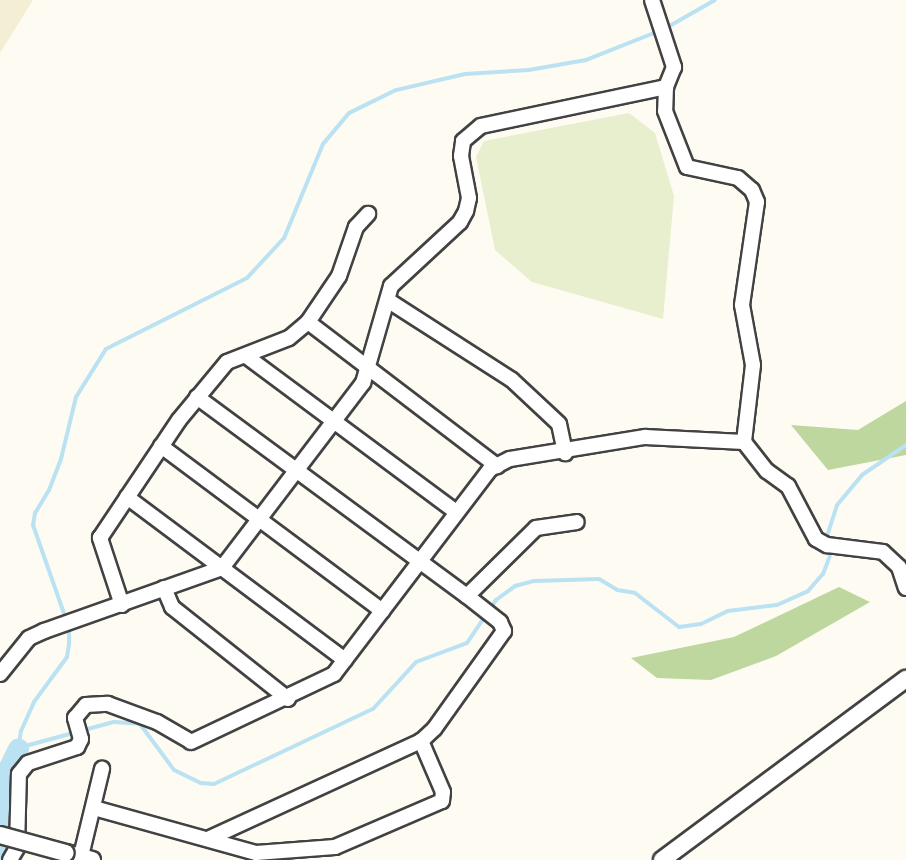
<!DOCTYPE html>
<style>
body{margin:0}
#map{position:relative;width:906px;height:860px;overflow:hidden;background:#fefbf3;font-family:Merriweather,serif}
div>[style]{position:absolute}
.farmland>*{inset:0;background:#f3eed4}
.forest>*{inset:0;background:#bdd79e}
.pitch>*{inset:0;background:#e7efcf}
.stream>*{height:4px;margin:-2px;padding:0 2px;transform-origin:2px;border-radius:2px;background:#bae2f2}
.river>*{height:21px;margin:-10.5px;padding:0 10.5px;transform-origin:10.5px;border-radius:10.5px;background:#bae2f2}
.roads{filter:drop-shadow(2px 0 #424242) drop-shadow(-2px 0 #424242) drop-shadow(0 2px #424242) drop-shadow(0 -2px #424242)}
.minor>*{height:14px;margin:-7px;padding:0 7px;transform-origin:7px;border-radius:7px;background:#fff}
.tertiary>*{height:16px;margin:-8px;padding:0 8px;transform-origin:8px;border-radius:8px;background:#fff}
.bridges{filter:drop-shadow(2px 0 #424242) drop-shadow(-2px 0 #424242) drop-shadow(0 2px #424242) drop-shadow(0 -2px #424242)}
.tertiary-bridge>*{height:16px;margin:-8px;padding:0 8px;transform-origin:8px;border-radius:8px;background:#fff}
span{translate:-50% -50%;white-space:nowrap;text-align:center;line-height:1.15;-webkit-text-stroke:6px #fff;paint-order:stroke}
</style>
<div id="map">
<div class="farmland">
<i style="clip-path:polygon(0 0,33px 0,0 53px)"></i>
</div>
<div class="forest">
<i style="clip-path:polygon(906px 401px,906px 455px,828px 470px,791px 425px,858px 430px)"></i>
<i style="clip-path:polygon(839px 587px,870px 602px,776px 656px,711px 680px,657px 678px,631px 658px,734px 637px)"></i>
</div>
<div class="pitch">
<i style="clip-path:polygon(629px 113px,655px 133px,674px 196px,663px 319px,532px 282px,495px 250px,476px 157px,484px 141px)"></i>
</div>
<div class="stream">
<i style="left:666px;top:28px;width:56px;rotate:-29.7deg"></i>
<i style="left:659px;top:31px;width:79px;rotate:158.3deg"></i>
<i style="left:586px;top:60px;width:58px;rotate:170deg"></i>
<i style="left:529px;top:70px;width:64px;rotate:176.4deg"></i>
<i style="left:465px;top:74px;width:71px;rotate:166.9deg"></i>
<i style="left:396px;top:90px;width:52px;rotate:153.9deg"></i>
<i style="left:349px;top:113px;width:40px;rotate:130deg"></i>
<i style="left:323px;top:144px;width:102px;rotate:112.5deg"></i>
<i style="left:284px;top:238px;width:54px;rotate:132.8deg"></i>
<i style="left:247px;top:278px;width:158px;rotate:153.3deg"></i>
<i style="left:106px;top:349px;width:57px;rotate:122deg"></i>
<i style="left:76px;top:397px;width:64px;rotate:103.6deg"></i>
<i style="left:61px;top:459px;width:33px;rotate:111deg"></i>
<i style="left:49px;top:490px;width:27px;rotate:121deg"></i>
<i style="left:35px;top:513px;width:12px;rotate:99deg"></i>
<i style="left:33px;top:525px;width:109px;rotate:70.7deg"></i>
<i style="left:69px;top:628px;width:16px;rotate:90deg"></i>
<i style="left:69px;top:644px;width:13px;rotate:99deg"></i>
<i style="left:67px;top:657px;width:56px;rotate:126.3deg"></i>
<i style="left:34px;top:702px;width:32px;rotate:114deg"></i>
<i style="left:21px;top:731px;width:17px;rotate:100deg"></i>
<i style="left:18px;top:748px;width:99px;rotate:-15.2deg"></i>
<i style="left:114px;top:722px;width:26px;rotate:4deg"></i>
<i style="left:140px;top:724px;width:57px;rotate:53.5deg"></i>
<i style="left:174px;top:770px;width:30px;rotate:26deg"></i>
<i style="left:201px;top:783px;width:13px;rotate:4deg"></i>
<i style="left:214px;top:784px;width:176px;rotate:-25.3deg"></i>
<i style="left:373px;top:709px;width:64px;rotate:-47.5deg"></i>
<i style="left:416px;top:662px;width:54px;rotate:-20.4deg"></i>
<i style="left:467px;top:643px;width:52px;rotate:-56deg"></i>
<i style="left:496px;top:600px;width:24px;rotate:-36deg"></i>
<i style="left:515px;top:586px;width:20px;rotate:-15deg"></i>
<i style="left:534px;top:581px;width:65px;rotate:-1.8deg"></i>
<i style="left:599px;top:579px;width:21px;rotate:31deg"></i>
<i style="left:617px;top:590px;width:18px;rotate:9deg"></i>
<i style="left:635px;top:593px;width:56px;rotate:37.7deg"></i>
<i style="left:679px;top:627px;width:22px;rotate:-8deg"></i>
<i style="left:701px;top:624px;width:30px;rotate:-26deg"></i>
<i style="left:728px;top:611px;width:49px;rotate:-7deg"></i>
<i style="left:777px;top:605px;width:34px;rotate:-24deg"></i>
<i style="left:808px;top:591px;width:23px;rotate:-49deg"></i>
<i style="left:823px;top:574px;width:19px;rotate:-69deg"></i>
<i style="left:828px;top:533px;width:29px;rotate:-72deg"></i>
<i style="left:837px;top:505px;width:39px;rotate:-50deg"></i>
<i style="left:862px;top:475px;width:53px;rotate:-34.3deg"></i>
</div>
<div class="river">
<i style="left:0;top:853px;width:15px;rotate:-62deg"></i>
<i style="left:7px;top:840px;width:69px;rotate:-90deg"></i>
<i style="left:7px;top:771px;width:25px;rotate:-64deg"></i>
</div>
<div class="roads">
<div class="minor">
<i style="left:652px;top:0;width:71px;rotate:71.8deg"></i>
<i style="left:674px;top:67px;width:22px;rotate:112deg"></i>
<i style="left:666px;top:87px;width:24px;rotate:92deg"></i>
<i style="left:665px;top:111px;width:60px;rotate:68.6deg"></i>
<i style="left:687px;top:167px;width:52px;rotate:12.2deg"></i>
<i style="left:738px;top:178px;width:18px;rotate:41deg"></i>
<i style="left:752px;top:190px;width:13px;rotate:67deg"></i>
<i style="left:757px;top:202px;width:104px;rotate:98.3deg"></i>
<i style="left:742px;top:305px;width:61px;rotate:79.6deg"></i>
<i style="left:753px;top:365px;width:78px;rotate:96.7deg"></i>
<i style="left:744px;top:442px;width:37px;rotate:52deg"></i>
<i style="left:767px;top:471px;width:26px;rotate:36deg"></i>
<i style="left:788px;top:486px;width:60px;rotate:62.2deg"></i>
<i style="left:816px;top:539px;width:13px;rotate:29deg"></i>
<i style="left:827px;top:545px;width:56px;rotate:7.1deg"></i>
<i style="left:883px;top:552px;width:22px;rotate:43deg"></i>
<i style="left:899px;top:567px;width:22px;rotate:72deg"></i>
<i style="left:389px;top:301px;width:146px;rotate:32.7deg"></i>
<i style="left:512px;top:380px;width:64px;rotate:43.1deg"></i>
<i style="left:559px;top:424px;width:30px;rotate:78deg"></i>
<i style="left:308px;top:322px;width:238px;rotate:37.3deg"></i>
<i style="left:246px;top:356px;width:262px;rotate:36.6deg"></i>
<i style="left:197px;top:397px;width:335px;rotate:36.4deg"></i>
<i style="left:467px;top:596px;width:42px;rotate:38.2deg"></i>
<i style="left:500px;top:622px;width:10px;rotate:66deg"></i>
<i style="left:504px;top:631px;width:120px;rotate:125.5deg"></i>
<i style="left:434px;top:729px;width:18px;rotate:137deg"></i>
<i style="left:421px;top:741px;width:232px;rotate:155.3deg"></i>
<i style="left:161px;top:446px;width:276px;rotate:36.7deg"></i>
<i style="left:127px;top:497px;width:272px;rotate:36.8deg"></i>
<i style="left:164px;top:588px;width:21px;rotate:67deg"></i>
<i style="left:172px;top:607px;width:148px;rotate:38.4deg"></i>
<i style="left:467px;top:596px;width:97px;rotate:-44.6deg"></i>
<i style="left:536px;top:528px;width:41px;rotate:-8.3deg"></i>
<i style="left:122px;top:605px;width:71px;rotate:-108.2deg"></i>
<i style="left:100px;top:538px;width:142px;rotate:-56.2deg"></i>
<i style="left:179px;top:420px;width:75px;rotate:-50.4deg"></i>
<i style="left:227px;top:362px;width:66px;rotate:-21.2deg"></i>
<i style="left:289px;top:338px;width:25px;rotate:-40deg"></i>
<i style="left:308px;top:322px;width:55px;rotate:-56deg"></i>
<i style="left:339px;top:276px;width:52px;rotate:-70.9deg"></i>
<i style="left:356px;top:227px;width:18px;rotate:-47deg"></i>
<i style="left:0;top:674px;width:46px;rotate:-51.1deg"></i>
<i style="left:29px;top:638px;width:17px;rotate:-25deg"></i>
<i style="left:44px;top:631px;width:189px;rotate:-19.5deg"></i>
<i style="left:222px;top:568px;width:233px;rotate:-52.7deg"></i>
<i style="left:363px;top:383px;width:101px;rotate:-73.9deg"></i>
<i style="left:391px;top:286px;width:94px;rotate:-42.8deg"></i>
<i style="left:460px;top:222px;width:13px;rotate:-61deg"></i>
<i style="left:466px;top:211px;width:13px;rotate:-77deg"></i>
<i style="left:469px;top:198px;width:43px;rotate:-100.8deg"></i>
<i style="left:461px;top:156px;width:15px;rotate:-82deg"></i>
<i style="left:463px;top:141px;width:23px;rotate:-40deg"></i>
<i style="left:481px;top:126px;width:189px;rotate:-11.9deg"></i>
<i style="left:94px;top:808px;width:168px;rotate:15.5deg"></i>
<i style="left:256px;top:853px;width:79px;rotate:-4.3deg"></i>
<i style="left:335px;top:847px;width:116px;rotate:-23.3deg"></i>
<i style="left:442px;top:801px;width:9px;rotate:-84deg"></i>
<i style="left:443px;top:792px;width:56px;rotate:-113.3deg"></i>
<i style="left:10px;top:860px;width:14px;rotate:-60deg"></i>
<i style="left:17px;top:848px;width:74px;rotate:-88.5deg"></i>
<i style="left:19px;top:774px;width:14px;rotate:-51deg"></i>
<i style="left:28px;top:763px;width:52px;rotate:-18.1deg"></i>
<i style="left:77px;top:747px;width:9px;rotate:-63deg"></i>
<i style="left:81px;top:739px;width:22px;rotate:-106deg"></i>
<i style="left:75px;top:718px;width:17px;rotate:-50deg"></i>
<i style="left:86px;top:705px;width:22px;rotate:-3deg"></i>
<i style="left:108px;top:704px;width:52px;rotate:20.2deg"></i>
<i style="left:157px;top:722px;width:39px;rotate:30deg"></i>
<i style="left:191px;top:742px;width:158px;rotate:-25.4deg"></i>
<i style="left:334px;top:674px;width:258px;rotate:-52.7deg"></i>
<i style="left:490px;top:469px;width:22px;rotate:-27deg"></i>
<i style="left:510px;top:459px;width:137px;rotate:-9.3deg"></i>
<i style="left:645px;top:437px;width:99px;rotate:2.9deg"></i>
<i style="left:80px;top:860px;width:94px;rotate:-76.4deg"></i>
</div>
<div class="tertiary">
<i style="left:66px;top:853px;width:27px;rotate:15deg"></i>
<i style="left:662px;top:860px;width:304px;rotate:-36.6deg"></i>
</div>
</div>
<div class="bridges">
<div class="tertiary-bridge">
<i style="left:0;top:835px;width:68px;rotate:15.3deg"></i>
</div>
</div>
</div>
